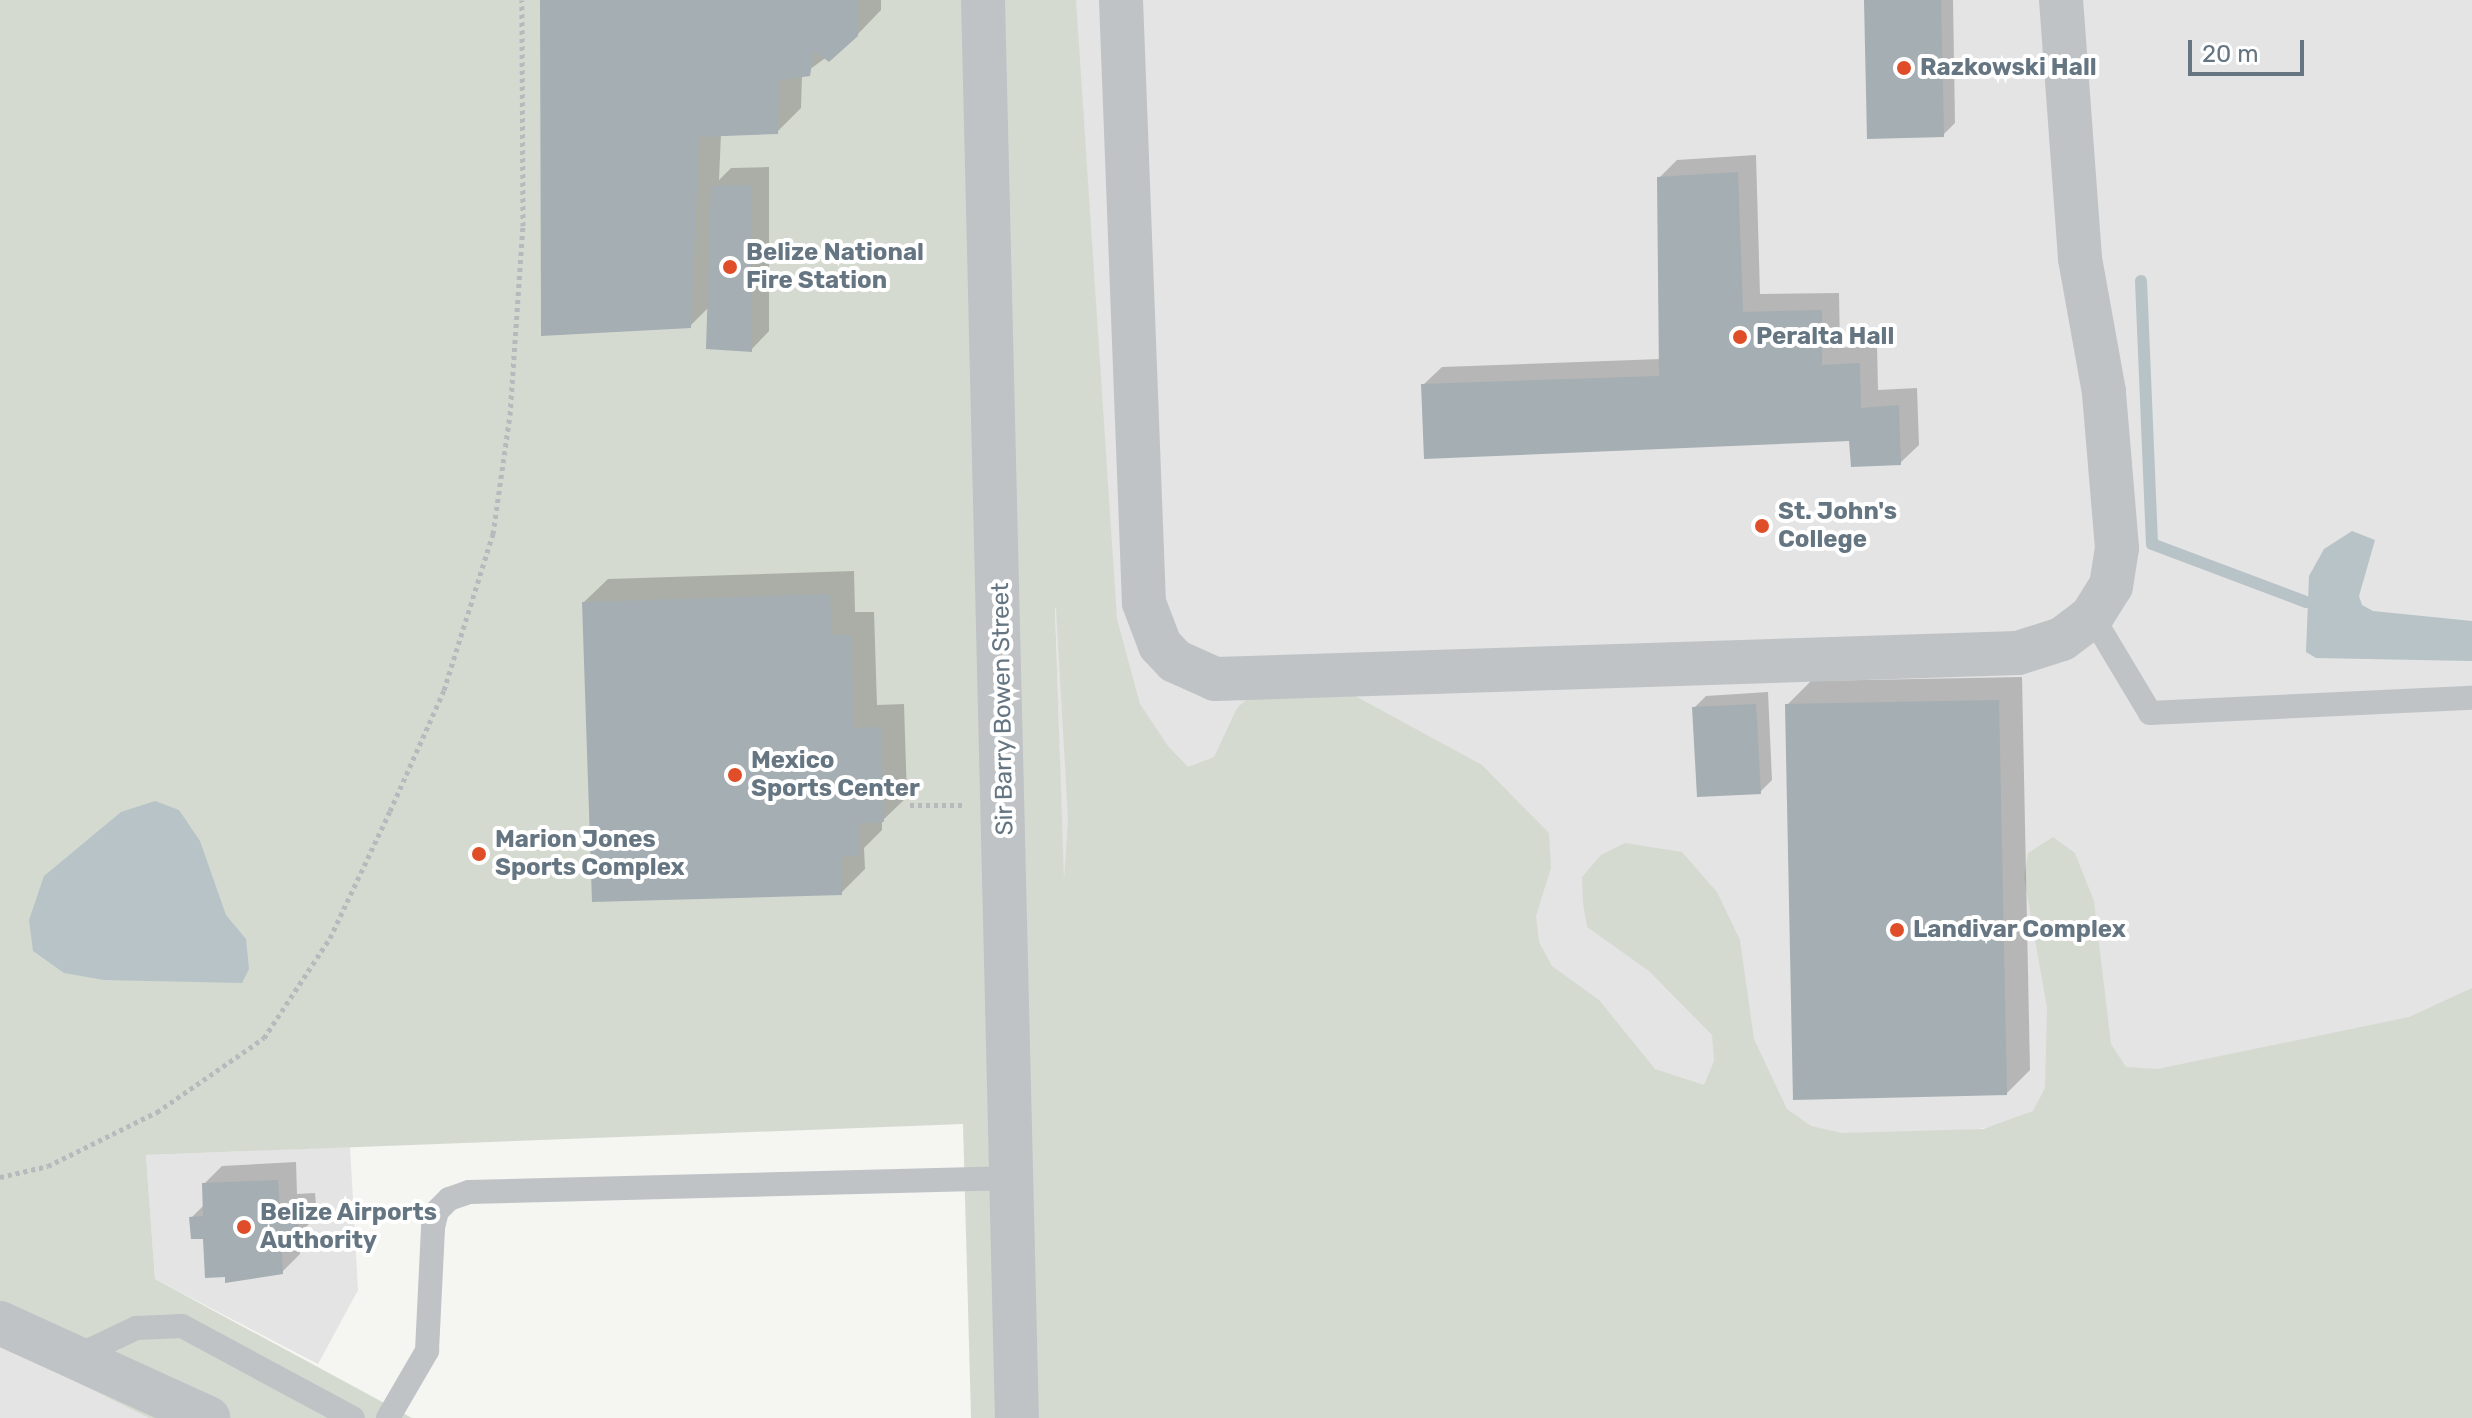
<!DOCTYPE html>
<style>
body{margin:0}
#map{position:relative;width:2472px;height:1418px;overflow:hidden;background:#f5f5f2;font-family:Rubik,sans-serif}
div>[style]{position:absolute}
.built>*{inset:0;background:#e3e4e3}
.green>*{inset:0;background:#d5dad1}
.water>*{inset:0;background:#b7c3c7}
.shadow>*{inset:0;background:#0003}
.stream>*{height:12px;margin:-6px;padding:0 6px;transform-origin:6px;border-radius:6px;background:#b7c3c7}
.building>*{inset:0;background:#a5aeb3}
.path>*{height:5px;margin-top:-2.5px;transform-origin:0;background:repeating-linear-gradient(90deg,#b7babc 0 4px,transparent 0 8px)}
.service>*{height:24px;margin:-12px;padding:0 12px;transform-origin:12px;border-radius:12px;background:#bfc3c6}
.minor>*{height:44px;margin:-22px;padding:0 22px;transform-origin:22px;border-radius:22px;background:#bfc3c6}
.dots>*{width:22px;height:22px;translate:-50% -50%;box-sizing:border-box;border:4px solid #fff;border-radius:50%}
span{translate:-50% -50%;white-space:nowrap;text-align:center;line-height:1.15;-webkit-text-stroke:8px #fff;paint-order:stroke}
.poi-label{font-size:24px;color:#657682;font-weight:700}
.left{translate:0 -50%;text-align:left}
.street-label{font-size:24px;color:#657682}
.scale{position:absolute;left:2188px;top:40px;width:116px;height:36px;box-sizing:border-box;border:4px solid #657682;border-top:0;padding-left:10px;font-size:24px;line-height:28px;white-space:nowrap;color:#657682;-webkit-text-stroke:6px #fff;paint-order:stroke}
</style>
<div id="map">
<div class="built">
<i style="clip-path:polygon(1037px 0,2472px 0,2472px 1052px,1075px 1270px)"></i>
<i style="clip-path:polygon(350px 1147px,358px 1290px,318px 1364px,155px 1279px,146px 1155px)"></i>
<i style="clip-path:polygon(0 1344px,64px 1373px,149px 1418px,0 1418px)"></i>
</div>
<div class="green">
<i style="clip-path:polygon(evenodd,0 0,1076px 0,1117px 619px,1140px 704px,1168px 746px,1188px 767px,1214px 757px,1237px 708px,1257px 690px,1335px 685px,1482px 765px,1549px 833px,1551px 868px,1536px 916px,1539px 942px,1552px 966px,1599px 1000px,1655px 1069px,1704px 1085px,1714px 1061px,1712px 1035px,1649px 971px,1587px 927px,1583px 903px,1582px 877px,1601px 855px,1625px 843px,1682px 852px,1717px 892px,1740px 940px,1754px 1039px,1787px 1109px,1811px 1126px,1842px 1133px,1983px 1129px,2033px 1111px,2045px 1088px,2047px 1008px,2024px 877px,2028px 853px,2053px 837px,2075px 853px,2094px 901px,2111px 1044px,2126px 1067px,2157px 1069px,2409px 1017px,2472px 988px,2472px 1418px,971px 1418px,963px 1124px,146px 1155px,155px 1279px,412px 1418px,149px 1418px,0 1344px,0 0,1056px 608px,1068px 819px,1064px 879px,1055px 608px,1056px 608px)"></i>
</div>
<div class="water">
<i style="clip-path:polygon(2352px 531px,2375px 540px,2359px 596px,2362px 605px,2373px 611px,2472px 621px,2472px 661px,2316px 658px,2306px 652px,2309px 576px,2324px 549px)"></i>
<i style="clip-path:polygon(155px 801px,179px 810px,200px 841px,226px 915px,246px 939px,249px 969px,242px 983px,104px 980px,64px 973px,33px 951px,29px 920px,44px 876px,121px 812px)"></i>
</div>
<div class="shadow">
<i style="clip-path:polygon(542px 0,881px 0,881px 10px,857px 35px,802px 75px,801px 108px,777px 132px,721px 134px,719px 180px,731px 168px,769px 167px,769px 331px,751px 350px,709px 307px,690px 326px)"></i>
<i style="clip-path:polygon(1866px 0,1953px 0,1955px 123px,1943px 135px)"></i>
<i style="clip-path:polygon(1756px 155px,1760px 294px,1839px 293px,1840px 348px,1877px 345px,1878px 390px,1917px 388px,1919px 445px,1900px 463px,1851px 439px,1423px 385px,1442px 367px,1661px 359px,1659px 178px,1677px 160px)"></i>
<i style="clip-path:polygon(854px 571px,855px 612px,874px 612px,877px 705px,904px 704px,907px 797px,882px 821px,882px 830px,864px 848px,865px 869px,841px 893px,584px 602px,608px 579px)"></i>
<i style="clip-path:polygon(2022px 677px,2030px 1070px,2006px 1094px,1787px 705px,1811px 681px)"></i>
<i style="clip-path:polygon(1768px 692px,1772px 780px,1760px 792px,1694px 708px,1706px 696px)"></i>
<i style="clip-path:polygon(296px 1162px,297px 1194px,315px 1193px,317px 1216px,299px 1234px,300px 1254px,282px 1272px,191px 1218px,205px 1204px,204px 1184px,222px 1166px)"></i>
</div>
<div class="stream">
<i style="left:2141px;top:281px;width:263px;rotate:87.6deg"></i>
<i style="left:2152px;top:544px;width:165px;rotate:20.6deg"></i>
</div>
<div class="building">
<i style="clip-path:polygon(540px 0,857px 0,858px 36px,829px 62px,814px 51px,810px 76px,779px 80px,778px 134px,699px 137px,691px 328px,541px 336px)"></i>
<i style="clip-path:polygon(1864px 0,1941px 0,1944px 137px,1867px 139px)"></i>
<i style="clip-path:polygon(1738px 172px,1743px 312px,1822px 310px,1822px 365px,1860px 363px,1861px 408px,1899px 405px,1901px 465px,1851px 467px,1849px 441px,1424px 459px,1421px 384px,1659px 376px,1657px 177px)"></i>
<i style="clip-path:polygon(752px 185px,752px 352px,706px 349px,711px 186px)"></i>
<i style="clip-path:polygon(830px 594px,832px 635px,851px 635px,854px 728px,881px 727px,884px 822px,859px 823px,859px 856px,841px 857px,842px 895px,592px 902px,582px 602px)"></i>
<i style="clip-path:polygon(1999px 700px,2007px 1095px,1793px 1100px,1785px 704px)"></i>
<i style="clip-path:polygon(1756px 704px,1761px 794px,1697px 797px,1692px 707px)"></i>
<i style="clip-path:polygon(278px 1180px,280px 1211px,298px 1211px,299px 1236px,281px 1238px,283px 1274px,225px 1283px,225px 1277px,205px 1278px,203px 1239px,191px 1239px,189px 1217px,203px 1216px,202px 1183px)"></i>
</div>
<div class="path">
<i style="left:910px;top:805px;width:54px"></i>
<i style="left:0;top:1177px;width:49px;rotate:-12.9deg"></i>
<i style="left:48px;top:1166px;width:122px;rotate:-26.4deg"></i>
<i style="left:157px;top:1112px;width:130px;rotate:-34.7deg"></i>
<i style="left:264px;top:1038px;width:120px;rotate:-56.6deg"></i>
<i style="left:330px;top:938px;width:140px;rotate:-64.7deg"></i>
<i style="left:390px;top:811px;width:133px;rotate:-65.9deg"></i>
<i style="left:444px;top:690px;width:164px;rotate:-72.6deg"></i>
<i style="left:493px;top:534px;width:120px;rotate:-81.9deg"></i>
<i style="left:510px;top:415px;width:189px;rotate:-86.1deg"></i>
<i style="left:523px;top:226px;width:226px;rotate:-90.3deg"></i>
</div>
<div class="service">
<i style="left:2092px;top:616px;width:113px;rotate:59.1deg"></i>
<i style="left:2150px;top:713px;width:322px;rotate:-2.7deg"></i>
<i style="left:75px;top:1357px;width:68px;rotate:-25.4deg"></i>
<i style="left:136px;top:1328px;width:46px;rotate:-2.5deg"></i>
<i style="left:182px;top:1326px;width:194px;rotate:28.3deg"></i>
<i style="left:388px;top:1418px;width:78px;rotate:-59.8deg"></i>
<i style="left:427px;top:1351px;width:124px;rotate:-87.2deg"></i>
<i style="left:433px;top:1227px;width:16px;rotate:-76deg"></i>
<i style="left:437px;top:1211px;width:17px;rotate:-45deg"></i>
<i style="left:449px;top:1199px;width:21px;rotate:-19deg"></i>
<i style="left:469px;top:1192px;width:545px;rotate:-1.47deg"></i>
</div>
<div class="minor">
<i style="left:983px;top:0;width:1418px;rotate:88.63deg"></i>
<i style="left:1121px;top:0;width:603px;rotate:87.82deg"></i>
<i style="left:1144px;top:603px;width:45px;rotate:69.1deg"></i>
<i style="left:1160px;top:645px;width:22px;rotate:47deg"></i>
<i style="left:1175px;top:661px;width:44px;rotate:24.2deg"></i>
<i style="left:1215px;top:679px;width:803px;rotate:-1.85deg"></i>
<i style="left:2018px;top:653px;width:46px;rotate:-17.7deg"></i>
<i style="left:2062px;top:639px;width:38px;rotate:-37deg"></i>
<i style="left:2092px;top:616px;width:36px;rotate:-58deg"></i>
<i style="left:2111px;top:586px;width:38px;rotate:-81deg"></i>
<i style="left:2117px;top:548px;width:157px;rotate:-94.8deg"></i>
<i style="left:2104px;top:392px;width:136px;rotate:-100.2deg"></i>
<i style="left:2080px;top:258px;width:259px;rotate:-94.2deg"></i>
<i style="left:0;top:1323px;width:229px;rotate:24.5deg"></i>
</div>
<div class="dots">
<i style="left:1904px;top:68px;background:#df4e28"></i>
<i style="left:730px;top:267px;background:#df4e28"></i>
<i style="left:1740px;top:337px;background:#df4e28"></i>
<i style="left:1762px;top:526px;background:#df4e28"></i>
<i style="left:735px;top:775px;background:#df4e28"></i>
<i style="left:479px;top:854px;background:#df4e28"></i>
<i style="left:1897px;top:930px;background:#df4e28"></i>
<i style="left:244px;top:1227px;background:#df4e28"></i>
</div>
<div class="poi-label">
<span class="left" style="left:1920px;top:68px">Razkowski Hall</span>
<span class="left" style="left:746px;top:267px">Belize National<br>Fire Station</span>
<span class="left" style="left:1756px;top:337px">Peralta Hall</span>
<span class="left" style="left:1778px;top:526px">St. John's<br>College</span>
<span class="left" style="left:751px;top:775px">Mexico<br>Sports Center</span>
<span class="left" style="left:495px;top:854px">Marion Jones<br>Sports Complex</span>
<span class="left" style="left:1913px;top:930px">Landivar Complex</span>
<span class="left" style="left:260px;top:1227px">Belize Airports<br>Authority</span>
</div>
<div class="street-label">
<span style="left:1003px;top:709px;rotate:-91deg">Sir Barry Bowen Street</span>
</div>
<div class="scale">20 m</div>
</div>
